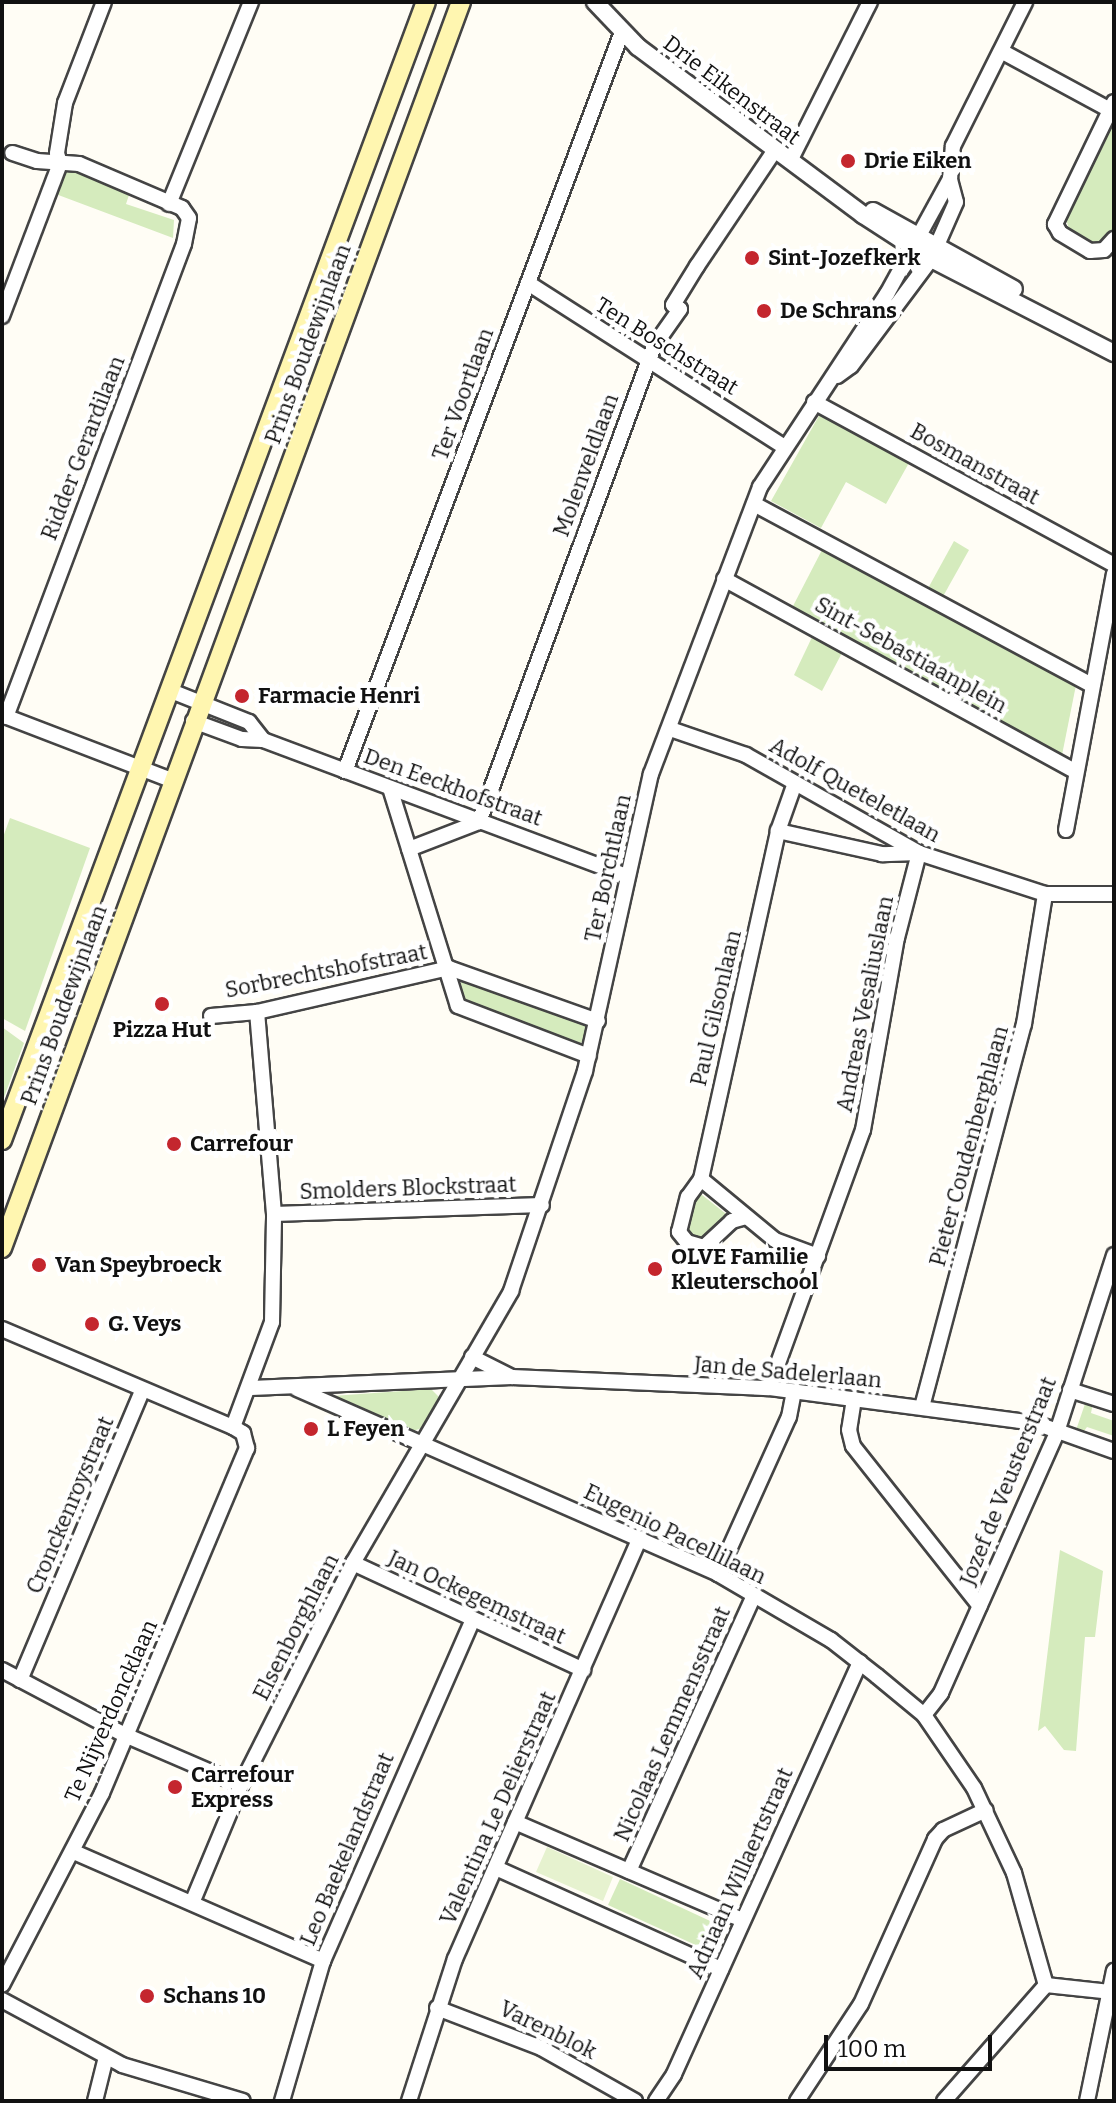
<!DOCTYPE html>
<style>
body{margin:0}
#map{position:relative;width:1116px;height:2103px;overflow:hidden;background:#fffdf5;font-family:Bitter,serif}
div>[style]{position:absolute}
.green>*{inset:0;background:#d5ebbd}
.pitch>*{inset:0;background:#e6f2cf}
.roads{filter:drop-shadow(2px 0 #444) drop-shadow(-2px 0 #444) drop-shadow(0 2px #444) drop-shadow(0 -2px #444)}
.minor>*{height:14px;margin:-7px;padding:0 7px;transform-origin:7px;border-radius:7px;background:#fff}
.tertiary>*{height:16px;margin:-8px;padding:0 8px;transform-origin:8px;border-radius:8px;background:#fff}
.secondary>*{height:18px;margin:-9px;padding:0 9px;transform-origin:9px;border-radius:9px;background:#fff6b0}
.dots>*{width:22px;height:22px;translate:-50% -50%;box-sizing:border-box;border:4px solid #fff;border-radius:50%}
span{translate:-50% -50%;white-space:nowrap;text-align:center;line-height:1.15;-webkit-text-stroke:8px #fff;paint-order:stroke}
.street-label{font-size:22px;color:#111}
.poi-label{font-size:22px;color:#111;font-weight:700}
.left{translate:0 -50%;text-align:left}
.frame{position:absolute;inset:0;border:4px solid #111;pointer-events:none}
.scale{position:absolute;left:824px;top:2035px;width:168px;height:36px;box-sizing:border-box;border:4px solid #111;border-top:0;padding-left:10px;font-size:24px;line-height:28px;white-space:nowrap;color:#111;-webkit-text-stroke:6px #fff;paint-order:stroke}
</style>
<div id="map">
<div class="green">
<i style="clip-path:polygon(1114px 112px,1114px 231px,1104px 244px,1090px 244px,1070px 232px,1064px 213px)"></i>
<i style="clip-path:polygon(68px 168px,124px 190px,129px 195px,126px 204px,174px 220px,173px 238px,53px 193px,62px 171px)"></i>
<i style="clip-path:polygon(820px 414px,910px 461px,886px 504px,846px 482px,821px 528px,771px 501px)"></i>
<i style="clip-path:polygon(954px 541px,969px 550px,941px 600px,926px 592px)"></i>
<i style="clip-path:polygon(823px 548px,1076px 685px,1062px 755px,792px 608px)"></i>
<i style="clip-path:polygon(814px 633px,844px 649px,822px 691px,794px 675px)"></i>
<i style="clip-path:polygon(10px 818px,90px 848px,25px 1031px,2px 1018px,2px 840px)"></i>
<i style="clip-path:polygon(460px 977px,587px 1021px,587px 1039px,577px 1045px,464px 1004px)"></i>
<i style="clip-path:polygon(2px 1027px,24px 1043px,2px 1103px)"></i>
<i style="clip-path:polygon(697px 1191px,730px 1217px,700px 1241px,688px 1234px,684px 1220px)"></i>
<i style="clip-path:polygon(431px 1389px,440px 1398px,422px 1428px,413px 1431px,332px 1396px)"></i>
<i style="clip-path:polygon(1086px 1401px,1093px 1403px,1091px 1413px,1114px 1421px,1114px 1436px,1087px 1427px,1081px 1435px,1075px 1433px)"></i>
<i style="clip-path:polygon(1060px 1550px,1103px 1571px,1095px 1637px,1085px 1637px,1076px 1751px,1064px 1750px,1045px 1726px,1038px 1731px)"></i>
<i style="clip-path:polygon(620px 1879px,723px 1927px,711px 1952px,608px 1905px)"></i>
</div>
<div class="pitch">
<i style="clip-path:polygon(547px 1847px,613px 1877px,603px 1901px,536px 1872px)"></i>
</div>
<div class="roads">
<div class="minor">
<i style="left:1001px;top:51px;width:124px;rotate:28.4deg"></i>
<i style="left:1114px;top:102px;width:136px;rotate:115.8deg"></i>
<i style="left:1055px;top:224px;width:10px;rotate:61deg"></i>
<i style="left:1060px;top:233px;width:35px;rotate:31deg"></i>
<i style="left:1090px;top:251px;width:14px;rotate:-4deg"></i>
<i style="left:1104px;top:250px;width:15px;rotate:-48deg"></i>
<i style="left:790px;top:161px;width:178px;rotate:-63.3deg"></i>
<i style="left:60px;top:163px;width:10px;rotate:-107deg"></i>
<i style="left:57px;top:153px;width:51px;rotate:-80.9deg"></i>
<i style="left:65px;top:103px;width:108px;rotate:-68.9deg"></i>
<i style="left:169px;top:204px;width:218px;rotate:-67.9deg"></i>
<i style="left:528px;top:283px;width:303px;rotate:32.6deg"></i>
<i style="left:2px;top:316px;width:164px;rotate:-69.2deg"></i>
<i style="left:837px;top:376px;width:17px;rotate:-36deg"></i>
<i style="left:851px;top:366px;width:134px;rotate:-53.2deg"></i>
<i style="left:931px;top:259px;width:62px;rotate:-66.3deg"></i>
<i style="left:956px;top:202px;width:24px;rotate:-105deg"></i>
<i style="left:950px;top:179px;width:33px;rotate:-85deg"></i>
<i style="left:953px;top:146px;width:161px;rotate:-63.4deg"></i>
<i style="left:814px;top:402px;width:341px;rotate:28.5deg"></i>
<i style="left:754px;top:504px;width:383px;rotate:28.2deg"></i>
<i style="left:724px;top:579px;width:400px;rotate:28.7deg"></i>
<i style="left:171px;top:691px;width:84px;rotate:21.7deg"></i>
<i style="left:249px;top:722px;width:23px;rotate:52deg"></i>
<i style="left:2px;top:715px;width:181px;rotate:21deg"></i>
<i style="left:6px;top:717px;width:505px;rotate:-69.38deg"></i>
<i style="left:184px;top:244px;width:26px;rotate:-79deg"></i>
<i style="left:189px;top:218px;width:12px;rotate:-125deg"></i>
<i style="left:182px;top:208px;width:112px;rotate:-156.9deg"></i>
<i style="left:79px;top:164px;width:42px;rotate:-175.9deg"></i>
<i style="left:37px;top:161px;width:26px;rotate:-162deg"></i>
<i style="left:193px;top:721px;width:52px;rotate:20.2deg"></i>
<i style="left:242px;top:739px;width:21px;rotate:3deg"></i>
<i style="left:263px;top:740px;width:389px;rotate:20.5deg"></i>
<i style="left:670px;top:729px;width:80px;rotate:18.9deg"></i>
<i style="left:746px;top:755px;width:199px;rotate:29.5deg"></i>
<i style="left:919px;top:853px;width:133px;rotate:18deg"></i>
<i style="left:1045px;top:894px;width:69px"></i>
<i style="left:345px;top:771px;width:789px;rotate:-69.45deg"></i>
<i style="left:390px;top:788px;width:228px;rotate:72.7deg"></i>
<i style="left:458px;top:1006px;width:140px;rotate:20.9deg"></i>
<i style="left:1066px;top:830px;width:261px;rotate:-79.4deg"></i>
<i style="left:409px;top:849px;width:75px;rotate:-21.1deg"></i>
<i style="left:479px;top:822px;width:507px;rotate:-69.81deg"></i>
<i style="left:654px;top:346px;width:45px;rotate:-54.9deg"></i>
<i style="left:680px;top:309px;width:8px;rotate:-150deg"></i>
<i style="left:673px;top:305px;width:46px;rotate:-58.4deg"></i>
<i style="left:697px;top:266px;width:140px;rotate:-56.1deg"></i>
<i style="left:211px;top:1016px;width:46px;rotate:-5deg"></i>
<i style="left:257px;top:1012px;width:197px;rotate:-12.9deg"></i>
<i style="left:449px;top:968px;width:158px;rotate:19.6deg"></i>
<i style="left:701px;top:1179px;width:96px;rotate:39.5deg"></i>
<i style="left:775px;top:1240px;width:46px;rotate:20.4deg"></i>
<i style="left:274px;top:1214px;width:268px;rotate:-1.9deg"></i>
<i style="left:746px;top:1217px;width:15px;rotate:164deg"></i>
<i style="left:732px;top:1221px;width:38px;rotate:137deg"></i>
<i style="left:704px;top:1247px;width:18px;rotate:-164deg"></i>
<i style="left:687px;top:1242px;width:13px;rotate:-129deg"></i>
<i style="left:679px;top:1232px;width:36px;rotate:-76deg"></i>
<i style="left:688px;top:1197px;width:22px;rotate:-54deg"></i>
<i style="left:701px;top:1179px;width:356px;rotate:-77.5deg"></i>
<i style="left:778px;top:831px;width:51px;rotate:-70.5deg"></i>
<i style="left:2px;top:1329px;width:251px;rotate:23deg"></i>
<i style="left:233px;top:1427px;width:12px;rotate:31deg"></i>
<i style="left:243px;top:1433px;width:16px;rotate:75deg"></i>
<i style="left:247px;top:1448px;width:374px;rotate:112.8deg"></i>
<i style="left:102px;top:1793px;width:216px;rotate:117.5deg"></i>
<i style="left:472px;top:1357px;width:45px;rotate:26.6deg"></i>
<i style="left:251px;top:1388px;width:261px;rotate:-2.4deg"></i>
<i style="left:512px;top:1377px;width:257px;rotate:2.5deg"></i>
<i style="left:769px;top:1388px;width:268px;rotate:7.5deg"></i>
<i style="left:1035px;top:1423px;width:84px;rotate:19.5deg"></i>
<i style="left:769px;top:1388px;width:275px;rotate:-70deg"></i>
<i style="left:863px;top:1130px;width:195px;rotate:-80deg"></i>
<i style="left:897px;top:938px;width:88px;rotate:-75.5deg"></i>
<i style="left:919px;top:853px;width:37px;rotate:178deg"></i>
<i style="left:882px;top:854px;width:107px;rotate:-167.5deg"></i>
<i style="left:297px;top:1389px;width:460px;rotate:23.7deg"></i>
<i style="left:718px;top:1574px;width:131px;rotate:30.3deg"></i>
<i style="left:831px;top:1640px;width:58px;rotate:38deg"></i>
<i style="left:877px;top:1676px;width:61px;rotate:39.7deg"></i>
<i style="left:924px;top:1715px;width:88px;rotate:55.6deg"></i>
<i style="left:974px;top:1788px;width:94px;rotate:64.8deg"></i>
<i style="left:1014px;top:1873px;width:116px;rotate:74.1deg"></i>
<i style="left:1070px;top:1390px;width:46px;rotate:17.7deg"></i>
<i style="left:854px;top:1399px;width:31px;rotate:99deg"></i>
<i style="left:849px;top:1430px;width:16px;rotate:76deg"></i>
<i style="left:853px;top:1446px;width:204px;rotate:51.6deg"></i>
<i style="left:922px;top:1407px;width:396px;rotate:-75.1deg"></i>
<i style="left:1024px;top:1024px;width:132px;rotate:-80.8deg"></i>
<i style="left:233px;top:1427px;width:112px;rotate:-69.6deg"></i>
<i style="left:272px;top:1322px;width:108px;rotate:-88.9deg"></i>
<i style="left:274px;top:1214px;width:203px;rotate:-94.8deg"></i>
<i style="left:353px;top:1563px;width:254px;rotate:24.9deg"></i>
<i style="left:718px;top:1574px;width:172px;rotate:-65.7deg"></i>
<i style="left:789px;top:1417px;width:26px;rotate:-79deg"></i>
<i style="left:2px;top:1670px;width:139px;rotate:27.9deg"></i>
<i style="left:125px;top:1735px;width:126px;rotate:23.3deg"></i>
<i style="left:20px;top:1680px;width:314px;rotate:-67.1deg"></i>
<i style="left:924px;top:1715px;width:28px;rotate:-52deg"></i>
<i style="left:941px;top:1693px;width:286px;rotate:-66deg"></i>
<i style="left:1057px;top:1432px;width:186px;rotate:-72.1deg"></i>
<i style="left:515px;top:1822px;width:248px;rotate:23.3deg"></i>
<i style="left:74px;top:1852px;width:272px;rotate:23.6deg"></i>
<i style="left:496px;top:1868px;width:247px;rotate:24.2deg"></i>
<i style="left:629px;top:1871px;width:303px;rotate:-65.6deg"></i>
<i style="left:192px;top:1903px;width:128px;rotate:-67.4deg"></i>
<i style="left:241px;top:1785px;width:249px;rotate:-63.2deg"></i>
<i style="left:353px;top:1563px;width:315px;rotate:-59.8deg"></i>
<i style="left:511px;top:1291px;width:232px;rotate:-71.4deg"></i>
<i style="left:585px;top:1071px;width:304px;rotate:-77.5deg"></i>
<i style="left:651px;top:774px;width:307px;rotate:-69.2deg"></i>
<i style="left:760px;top:487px;width:231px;rotate:-56.7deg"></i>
<i style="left:887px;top:294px;width:131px;rotate:-61.3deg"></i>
<i style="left:2px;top:2000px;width:136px;rotate:28.4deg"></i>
<i style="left:122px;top:2065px;width:126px;rotate:16.6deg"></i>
<i style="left:437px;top:2008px;width:111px;rotate:21deg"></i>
<i style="left:541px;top:2048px;width:108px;rotate:29.4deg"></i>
<i style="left:95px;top:2101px;width:45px;rotate:-76deg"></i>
<i style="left:282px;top:2101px;width:146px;rotate:-73.7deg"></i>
<i style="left:323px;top:1961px;width:370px;rotate:-66.3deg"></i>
<i style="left:409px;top:2101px;width:149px;rotate:-72.1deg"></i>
<i style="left:455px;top:1959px;width:460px;rotate:-66.3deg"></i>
<i style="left:656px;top:2101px;width:32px;rotate:-56deg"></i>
<i style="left:674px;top:2074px;width:452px;rotate:-65.7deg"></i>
<i style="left:797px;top:2101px;width:116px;rotate:-56.6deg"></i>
<i style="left:861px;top:2004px;width:181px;rotate:-65.8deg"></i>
<i style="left:935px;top:1839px;width:12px;rotate:-48deg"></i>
<i style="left:943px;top:1830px;width:47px;rotate:-24.9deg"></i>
<i style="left:944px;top:2101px;width:154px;rotate:-48.7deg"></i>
<i style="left:1046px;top:1985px;width:64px;rotate:6.2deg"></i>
<i style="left:1087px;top:2101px;width:133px;rotate:-78.3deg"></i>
</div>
<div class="tertiary">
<i style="left:595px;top:2px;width:62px;rotate:46.3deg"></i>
<i style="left:638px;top:47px;width:281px;rotate:36.7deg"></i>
<i style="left:863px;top:215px;width:81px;rotate:32.9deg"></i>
<i style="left:931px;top:259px;width:206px;rotate:27.2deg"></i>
<i style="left:873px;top:211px;width:161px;rotate:29deg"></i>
</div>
<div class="secondary">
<i style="left:2px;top:1140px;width:1214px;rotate:-69.57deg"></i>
<i style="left:2px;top:1248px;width:1328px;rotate:-69.78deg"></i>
</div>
</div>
<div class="dots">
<i style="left:848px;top:161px;background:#c4262e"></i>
<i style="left:752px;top:258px;background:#c4262e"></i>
<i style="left:764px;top:311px;background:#c4262e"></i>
<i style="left:242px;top:696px;background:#c4262e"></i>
<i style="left:162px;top:1004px;background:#c4262e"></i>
<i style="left:174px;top:1144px;background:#c4262e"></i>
<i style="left:39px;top:1265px;background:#c4262e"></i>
<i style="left:655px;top:1269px;background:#c4262e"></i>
<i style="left:92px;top:1324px;background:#c4262e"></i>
<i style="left:311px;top:1429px;background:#c4262e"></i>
<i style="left:175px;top:1787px;background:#c4262e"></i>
<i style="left:147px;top:1996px;background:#c4262e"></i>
</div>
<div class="street-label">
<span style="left:732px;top:90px;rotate:37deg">Drie Eikenstraat</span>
<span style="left:308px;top:344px;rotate:-70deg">Prins Boudewijnlaan</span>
<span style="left:667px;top:346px;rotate:32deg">Ten Boschstraat</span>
<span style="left:463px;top:394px;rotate:-70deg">Ter Voortlaan</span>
<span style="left:83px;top:448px;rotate:-69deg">Ridder Gerardilaan</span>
<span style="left:975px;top:464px;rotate:29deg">Bosmanstraat</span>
<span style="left:586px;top:465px;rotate:-70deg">Molenveldlaan</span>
<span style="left:911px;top:655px;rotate:29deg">Sint-Sebastiaanplein</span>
<span style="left:453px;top:787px;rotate:20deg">Den Eeckhofstraat</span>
<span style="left:855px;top:790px;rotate:29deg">Adolf Queteletlaan</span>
<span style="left:608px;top:868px;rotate:-78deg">Ter Borchtlaan</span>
<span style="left:326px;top:971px;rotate:-11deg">Sorbrechtshofstraat</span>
<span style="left:865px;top:1004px;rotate:-79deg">Andreas Vesaliuslaan</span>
<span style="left:64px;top:1005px;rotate:-70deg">Prins Boudewijnlaan</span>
<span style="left:716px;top:1008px;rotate:-77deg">Paul Gilsonlaan</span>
<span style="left:969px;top:1146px;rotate:-75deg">Pieter Coudenberghlaan</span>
<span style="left:408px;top:1188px;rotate:-2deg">Smolders Blockstraat</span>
<span style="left:788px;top:1372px;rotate:5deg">Jan de Sadelerlaan</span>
<span style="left:1008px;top:1481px;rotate:-68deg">Jozef de Veusterstraat</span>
<span style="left:70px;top:1505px;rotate:-67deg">Cronckenroystraat</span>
<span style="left:675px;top:1534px;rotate:26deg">Eugenio Pacellilaan</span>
<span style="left:477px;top:1597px;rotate:25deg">Jan Ockegemstraat</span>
<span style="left:296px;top:1627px;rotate:-63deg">Elsenborghlaan</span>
<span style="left:111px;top:1711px;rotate:-66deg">Te Nijverdoncklaan</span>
<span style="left:672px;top:1724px;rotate:-66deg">Nicolaas Lemmensstraat</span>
<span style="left:498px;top:1808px;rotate:-66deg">Valentina Le Delierstraat</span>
<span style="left:347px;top:1849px;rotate:-67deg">Leo Baekelandstraat</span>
<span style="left:740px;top:1873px;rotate:-66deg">Adriaan Willaertstraat</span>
<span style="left:548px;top:2030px;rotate:26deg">Varenblok</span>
</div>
<div class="poi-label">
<span class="left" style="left:864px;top:161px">Drie Eiken</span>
<span class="left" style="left:768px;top:258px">Sint-Jozefkerk</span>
<span class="left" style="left:780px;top:311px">De Schrans</span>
<span class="left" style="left:258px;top:696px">Farmacie Henri</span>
<span style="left:162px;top:1030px">Pizza Hut</span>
<span class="left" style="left:190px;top:1144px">Carrefour</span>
<span class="left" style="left:671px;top:1269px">OLVE Familie<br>Kleuterschool</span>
<span class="left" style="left:55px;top:1265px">Van Speybroeck</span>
<span class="left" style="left:108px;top:1324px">G. Veys</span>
<span class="left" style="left:327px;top:1429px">L Feyen</span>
<span class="left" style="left:191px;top:1787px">Carrefour<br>Express</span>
<span class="left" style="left:163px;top:1996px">Schans 10</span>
</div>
<div class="frame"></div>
<div class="scale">100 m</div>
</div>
